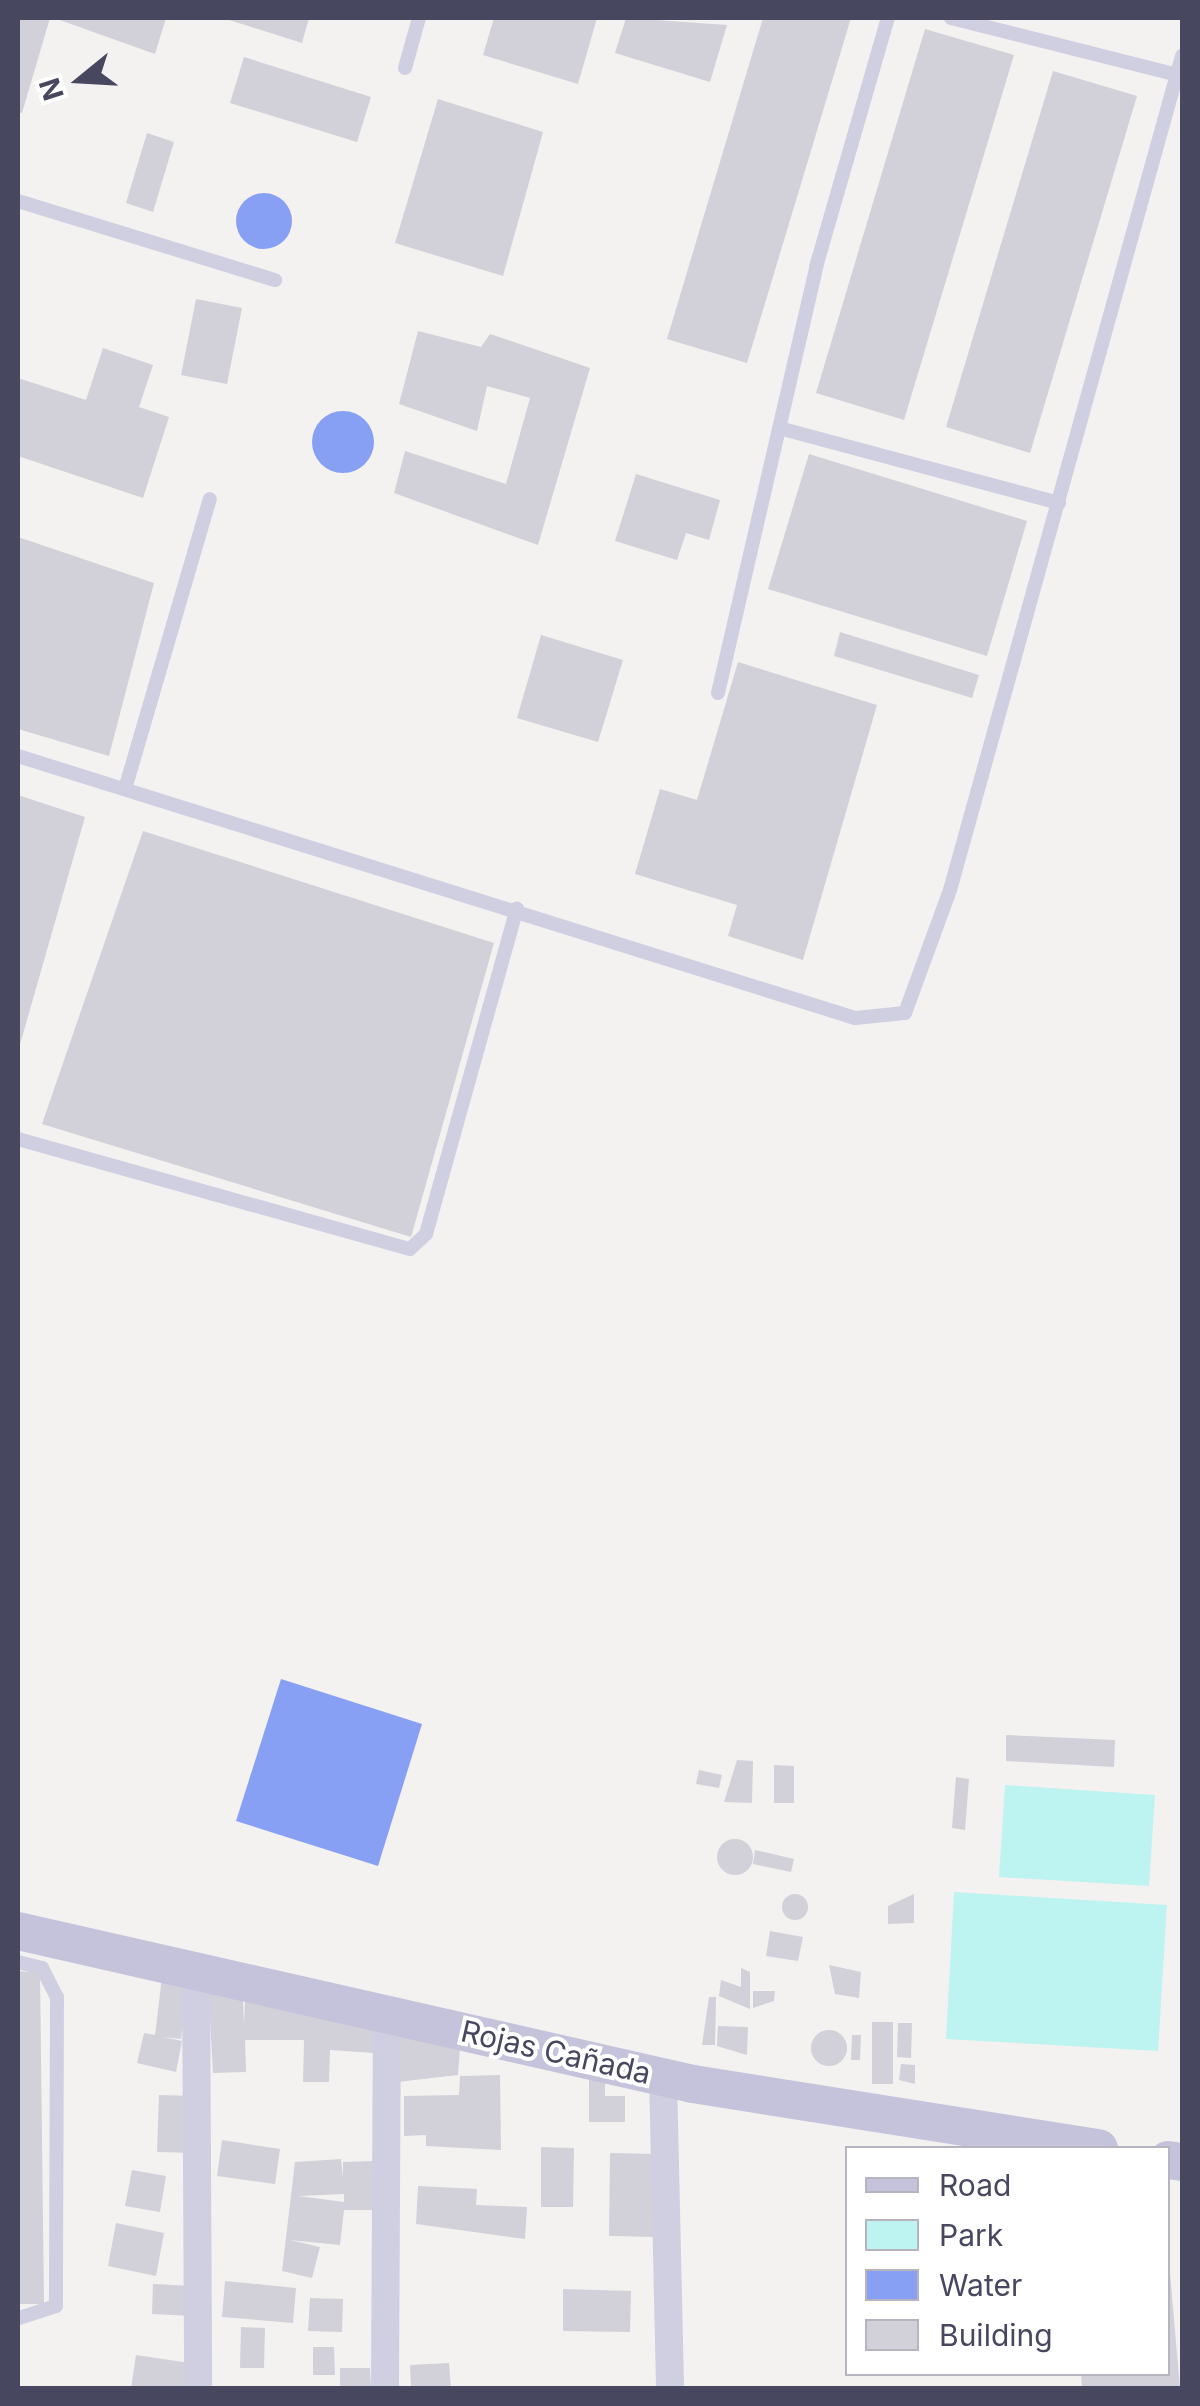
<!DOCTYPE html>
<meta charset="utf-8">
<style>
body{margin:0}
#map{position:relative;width:1200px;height:2406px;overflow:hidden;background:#f3f2f1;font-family:Inter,sans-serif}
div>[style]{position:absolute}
.green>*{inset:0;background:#bdf3f0}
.water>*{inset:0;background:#88a0f3}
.round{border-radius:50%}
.building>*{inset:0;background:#d2d0d9}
.service>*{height:14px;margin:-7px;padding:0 7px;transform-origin:7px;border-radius:7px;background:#cfcfe1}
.minor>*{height:28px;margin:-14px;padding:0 14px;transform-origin:14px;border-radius:14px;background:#cfcfe1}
.secondary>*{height:38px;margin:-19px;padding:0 19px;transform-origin:19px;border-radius:19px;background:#c5c3db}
span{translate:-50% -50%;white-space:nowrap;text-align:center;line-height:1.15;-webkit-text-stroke:8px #fff;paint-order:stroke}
.street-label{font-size:30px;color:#484760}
.frame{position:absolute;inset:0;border:20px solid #484760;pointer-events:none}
.legend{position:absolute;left:845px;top:2146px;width:325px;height:230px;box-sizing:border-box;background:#fff;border:2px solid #b6b5bf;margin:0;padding:12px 18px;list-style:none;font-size:30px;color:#484760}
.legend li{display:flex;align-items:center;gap:20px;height:50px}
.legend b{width:50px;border:2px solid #b6b5bf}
.north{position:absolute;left:30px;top:30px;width:100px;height:100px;-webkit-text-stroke:8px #fff;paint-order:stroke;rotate:252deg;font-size:28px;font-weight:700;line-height:40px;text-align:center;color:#484760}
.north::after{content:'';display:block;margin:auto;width:35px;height:45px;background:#484760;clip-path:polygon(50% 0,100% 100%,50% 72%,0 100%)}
</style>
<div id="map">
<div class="green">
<i style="clip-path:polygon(1005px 1785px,1155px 1795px,1149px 1886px,999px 1877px)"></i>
<i style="clip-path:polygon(954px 1892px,1167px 1905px,1158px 2051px,946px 2039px)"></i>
</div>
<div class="water">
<i class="round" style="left:236px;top:193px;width:56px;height:56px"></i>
<i class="round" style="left:312px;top:411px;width:62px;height:62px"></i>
<i style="clip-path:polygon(281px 1679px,422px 1724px,378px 1866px,236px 1821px)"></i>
</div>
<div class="building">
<i style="clip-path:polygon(18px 18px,50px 18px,22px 113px,18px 112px)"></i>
<i style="clip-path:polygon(54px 18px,166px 18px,155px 54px)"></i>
<i style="clip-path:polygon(223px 18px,309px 18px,302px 43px)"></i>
<i style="clip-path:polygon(494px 18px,597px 18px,578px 84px,483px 55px)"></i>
<i style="clip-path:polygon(626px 18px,727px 25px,710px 82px,615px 53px)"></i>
<i style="clip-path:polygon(763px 18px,851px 18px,747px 363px,667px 339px)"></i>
<i style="clip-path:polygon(925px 29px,1014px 55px,904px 420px,816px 393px)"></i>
<i style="clip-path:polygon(244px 57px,371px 97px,357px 142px,230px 103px)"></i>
<i style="clip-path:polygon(1053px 71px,1137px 96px,1030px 453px,946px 427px)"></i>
<i style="clip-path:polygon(438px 99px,543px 132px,503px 276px,395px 243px)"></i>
<i style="clip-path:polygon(147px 133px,174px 142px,153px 212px,126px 203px)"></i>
<i style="clip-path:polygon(196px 299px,242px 308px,227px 384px,181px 375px)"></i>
<i style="clip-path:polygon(418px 331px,481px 347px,490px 334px,590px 368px,538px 545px,394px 493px,405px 451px,506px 484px,530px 398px,487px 386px,477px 431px,399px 404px)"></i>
<i style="clip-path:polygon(103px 348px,153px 365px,139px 407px,169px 417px,143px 498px,18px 456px,18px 378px,86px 400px)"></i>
<i style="clip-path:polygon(809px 454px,1027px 521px,987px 656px,768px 589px)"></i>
<i style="clip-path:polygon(636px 474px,720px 500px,709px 540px,686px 533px,677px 560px,615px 541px)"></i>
<i style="clip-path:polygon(18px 537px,154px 583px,109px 756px,18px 729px)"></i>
<i style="clip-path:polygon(840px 632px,979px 675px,972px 698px,834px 656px)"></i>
<i style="clip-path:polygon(541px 635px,623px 660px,598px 742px,517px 718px)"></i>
<i style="clip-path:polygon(738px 662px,877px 705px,803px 960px,728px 936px,737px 905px,635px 874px,660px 789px,697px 800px)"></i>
<i style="clip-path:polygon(18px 795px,85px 817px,19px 1048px,18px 1048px)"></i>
<i style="clip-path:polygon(143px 831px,494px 943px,411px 1237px,42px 1124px)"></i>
<i style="clip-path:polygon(1006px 1735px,1115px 1740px,1114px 1767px,1006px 1761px)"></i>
<i style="clip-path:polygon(737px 1760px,753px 1761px,752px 1803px,724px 1802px)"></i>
<i style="clip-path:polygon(774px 1765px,794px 1766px,794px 1803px,774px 1803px)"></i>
<i style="clip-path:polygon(699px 1770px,722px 1775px,719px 1788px,696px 1784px)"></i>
<i style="clip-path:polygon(956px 1777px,969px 1779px,965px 1830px,952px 1828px)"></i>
<i class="round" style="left:717px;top:1839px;width:36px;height:36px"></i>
<i style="clip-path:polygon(755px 1850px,794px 1859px,791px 1872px,753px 1864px)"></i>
<i style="clip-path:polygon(914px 1894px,914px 1923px,888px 1924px,888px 1906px)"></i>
<i class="round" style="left:782px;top:1894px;width:26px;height:26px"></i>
<i style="clip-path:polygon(770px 1931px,803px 1937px,798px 1961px,766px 1956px)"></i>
<i style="clip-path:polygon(829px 1965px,861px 1972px,859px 1998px,835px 1994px)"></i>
<i style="clip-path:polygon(741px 1968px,750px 1972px,750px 2009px,719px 1996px,721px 1980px,741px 1987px)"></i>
<i style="clip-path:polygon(18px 1971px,40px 1973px,44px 2304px,18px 2304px)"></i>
<i style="clip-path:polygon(162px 1977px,189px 1981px,181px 2039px,163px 2037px,182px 2041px,176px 2072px,137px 2063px,144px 2033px,155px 2035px)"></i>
<i style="clip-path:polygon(242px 1981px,244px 2024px,245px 1998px,375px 2017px,374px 2053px,330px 2050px,329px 2082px,303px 2082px,304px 2040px,245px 2040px,246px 2072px,213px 2073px,208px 1983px)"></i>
<i style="clip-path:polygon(753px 1991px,775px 1991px,774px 2001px,753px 2008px)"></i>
<i style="clip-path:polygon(709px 1997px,716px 1997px,715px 2045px,702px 2045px)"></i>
<i style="clip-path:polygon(872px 2022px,893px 2022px,893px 2084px,872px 2084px)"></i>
<i style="clip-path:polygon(898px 2023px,912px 2023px,911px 2058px,897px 2057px)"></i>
<i style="clip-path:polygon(718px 2026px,748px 2027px,747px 2055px,717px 2046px)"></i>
<i class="round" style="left:811px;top:2030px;width:36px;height:36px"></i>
<i style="clip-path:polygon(400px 2030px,461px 2035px,458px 2075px,397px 2082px)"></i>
<i style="clip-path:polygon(852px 2035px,861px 2035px,860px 2060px,851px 2060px)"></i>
<i style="clip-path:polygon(901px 2064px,915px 2065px,915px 2084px,899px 2080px)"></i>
<i style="clip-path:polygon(589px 2070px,605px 2070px,605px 2096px,625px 2096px,625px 2122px,589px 2122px)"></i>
<i style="clip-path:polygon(500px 2075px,501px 2150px,426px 2146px,426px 2135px,404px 2136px,404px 2096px,459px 2095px,460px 2076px)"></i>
<i style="clip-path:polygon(159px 2095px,195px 2096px,193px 2153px,157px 2152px)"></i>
<i style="clip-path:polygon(222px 2140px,280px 2149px,275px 2184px,217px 2176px)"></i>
<i style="clip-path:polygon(541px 2147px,574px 2148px,573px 2207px,541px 2207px)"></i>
<i style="clip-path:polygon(610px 2153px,657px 2154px,656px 2237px,609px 2236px)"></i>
<i style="clip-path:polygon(evenodd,341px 2159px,343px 2178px,343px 2162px,375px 2161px,376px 2210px,344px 2210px,340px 2245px,290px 2240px,320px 2247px,312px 2278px,282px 2271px,295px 2162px,341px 2159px,344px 2194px,344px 2202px,298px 2196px,344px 2194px)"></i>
<i style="clip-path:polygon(132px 2170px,166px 2176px,160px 2212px,125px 2206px)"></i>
<i style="clip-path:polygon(418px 2186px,477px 2189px,476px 2205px,527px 2207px,525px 2239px,416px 2224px)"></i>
<i style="clip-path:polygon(116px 2223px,164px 2233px,156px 2276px,108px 2266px)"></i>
<i style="clip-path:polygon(1168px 2250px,1180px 2388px,1082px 2388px,1081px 2374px,1168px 2374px)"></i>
<i style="clip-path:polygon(225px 2281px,296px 2288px,293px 2323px,222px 2317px)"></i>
<i style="clip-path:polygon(153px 2284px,193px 2286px,192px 2316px,152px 2314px)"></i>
<i style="clip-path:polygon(563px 2289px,631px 2291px,630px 2332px,563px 2331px)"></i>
<i style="clip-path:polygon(310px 2298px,343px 2299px,342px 2332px,308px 2331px)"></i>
<i style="clip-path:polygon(241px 2327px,265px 2328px,264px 2368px,240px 2368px)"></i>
<i style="clip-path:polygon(313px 2347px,334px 2347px,335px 2375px,313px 2375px)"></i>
<i style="clip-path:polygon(136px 2355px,196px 2364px,193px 2388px,131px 2388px)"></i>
<i style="clip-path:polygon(449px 2363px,451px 2388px,411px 2388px,410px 2365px)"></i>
<i style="clip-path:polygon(340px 2368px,370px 2368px,371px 2388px,340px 2388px)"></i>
</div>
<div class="service">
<i style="left:951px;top:18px;width:234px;rotate:14.1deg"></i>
<i style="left:405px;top:68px;width:52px;rotate:-74.4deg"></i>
<i style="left:18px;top:201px;width:269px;rotate:17.1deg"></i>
<i style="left:779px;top:428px;width:290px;rotate:15deg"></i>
<i style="left:718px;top:693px;width:437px;rotate:-77deg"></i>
<i style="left:816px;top:267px;width:259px;rotate:-73.9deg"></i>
<i style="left:18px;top:756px;width:877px;rotate:17.38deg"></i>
<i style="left:855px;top:1018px;width:50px;rotate:-5.7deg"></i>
<i style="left:905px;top:1013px;width:131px;rotate:-69.9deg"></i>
<i style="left:950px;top:890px;width:866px;rotate:-74.45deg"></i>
<i style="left:125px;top:789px;width:302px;rotate:-73.7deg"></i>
<i style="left:18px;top:1139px;width:407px;rotate:15.7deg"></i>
<i style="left:410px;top:1249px;width:22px;rotate:-43deg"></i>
<i style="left:426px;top:1234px;width:338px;rotate:-74.4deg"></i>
<i style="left:18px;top:1962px;width:25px;rotate:14deg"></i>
<i style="left:42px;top:1968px;width:33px;rotate:63deg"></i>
<i style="left:57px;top:1997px;width:309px;rotate:90.2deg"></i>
<i style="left:56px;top:2306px;width:40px;rotate:162deg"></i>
</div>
<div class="minor">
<i style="left:196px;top:1970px;width:418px;rotate:89.7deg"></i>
<i style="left:663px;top:2077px;width:311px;rotate:88.7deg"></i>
<i style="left:385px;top:2388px;width:375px;rotate:-89.7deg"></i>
</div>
<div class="secondary">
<i style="left:18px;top:1931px;width:692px;rotate:12.77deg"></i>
<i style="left:693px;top:2084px;width:411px;rotate:9deg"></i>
<i style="left:1168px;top:2160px;width:14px;rotate:8deg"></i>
</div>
<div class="street-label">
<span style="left:556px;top:2052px;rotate:13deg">Rojas Cañada</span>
</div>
<div class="frame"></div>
<ul class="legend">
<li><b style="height:12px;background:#c5c3db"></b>Road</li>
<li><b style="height:28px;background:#bdf3f0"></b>Park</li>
<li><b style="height:28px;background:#88a0f3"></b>Water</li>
<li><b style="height:28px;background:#d2d0d9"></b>Building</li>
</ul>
<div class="north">N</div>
</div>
